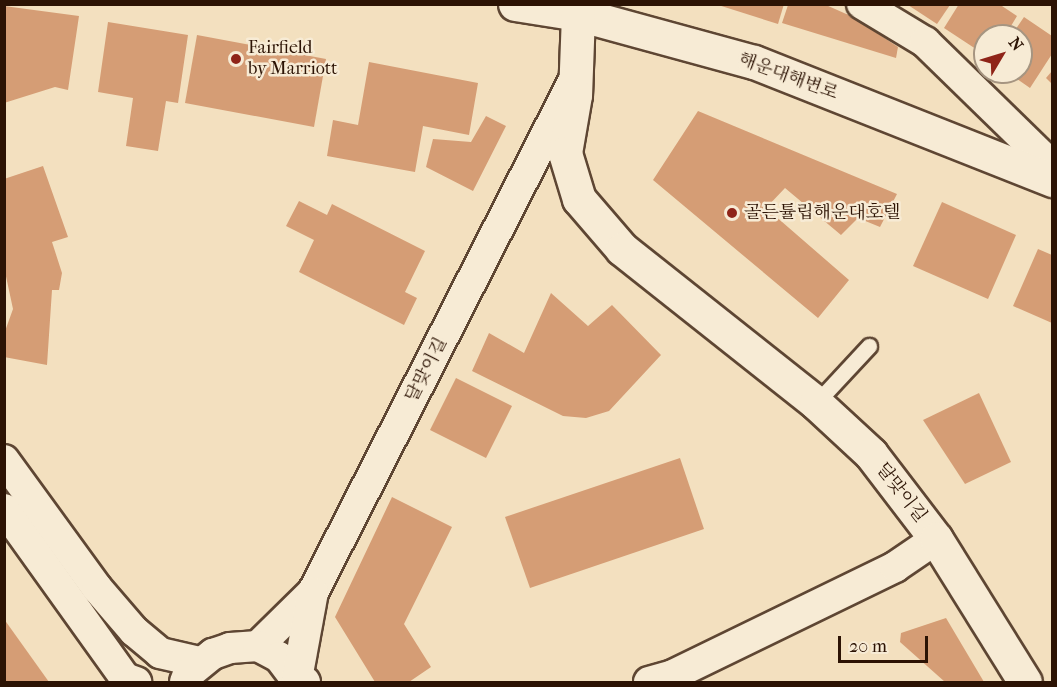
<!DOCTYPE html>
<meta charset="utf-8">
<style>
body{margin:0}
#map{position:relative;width:1057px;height:687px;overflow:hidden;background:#f3e0bf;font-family:"IM FELL French Canon","Noto Serif KR",serif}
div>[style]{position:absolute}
.building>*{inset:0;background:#d59d75}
.roads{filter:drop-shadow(2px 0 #5e4633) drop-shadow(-2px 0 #5e4633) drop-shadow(0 2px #5e4633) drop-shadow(0 -2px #5e4633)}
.lane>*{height:15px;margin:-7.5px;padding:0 7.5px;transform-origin:7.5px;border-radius:7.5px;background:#f7ebd5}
.street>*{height:30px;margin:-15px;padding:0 15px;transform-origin:15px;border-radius:15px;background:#f7ebd5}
.secondary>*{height:33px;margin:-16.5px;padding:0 16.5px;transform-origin:16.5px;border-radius:16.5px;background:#f7ebd5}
.dots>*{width:16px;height:16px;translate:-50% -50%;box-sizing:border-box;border:3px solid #f7ebd5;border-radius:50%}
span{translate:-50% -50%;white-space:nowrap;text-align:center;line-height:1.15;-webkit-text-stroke:5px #f7ebd5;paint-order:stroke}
.poi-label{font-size:18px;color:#2c1304}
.left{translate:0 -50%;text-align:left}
.street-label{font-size:18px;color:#2c1304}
.frame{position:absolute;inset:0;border:6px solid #2c1304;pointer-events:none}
.north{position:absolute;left:973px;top:24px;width:60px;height:60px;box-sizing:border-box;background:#f7ebd5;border:2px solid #a69581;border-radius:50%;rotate:52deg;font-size:16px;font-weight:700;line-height:24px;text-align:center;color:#2c1304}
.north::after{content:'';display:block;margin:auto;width:21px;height:27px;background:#8f2418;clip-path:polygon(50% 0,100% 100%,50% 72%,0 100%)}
.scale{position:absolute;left:838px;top:636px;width:90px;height:27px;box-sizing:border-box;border:3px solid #2c1304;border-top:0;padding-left:8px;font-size:18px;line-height:21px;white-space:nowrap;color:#2c1304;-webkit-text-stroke:4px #f7ebd5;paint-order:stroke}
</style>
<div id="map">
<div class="building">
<i style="clip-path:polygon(715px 4px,784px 4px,778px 24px)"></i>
<i style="clip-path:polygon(959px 4px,999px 4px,1017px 16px,1005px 36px,985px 36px,985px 55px,944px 28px)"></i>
<i style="clip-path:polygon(788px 5px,826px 5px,853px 17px,898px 47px,896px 58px,782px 23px)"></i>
<i style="clip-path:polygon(908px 5px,950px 5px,937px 24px)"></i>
<i style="clip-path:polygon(4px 6px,79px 16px,68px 90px,55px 87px,4px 103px)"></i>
<i style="clip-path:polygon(1024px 17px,1052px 36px,1052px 54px,1030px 88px,1007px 72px,1021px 72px,1021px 36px,1011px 36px)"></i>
<i style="clip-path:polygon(108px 22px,188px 35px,178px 103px,166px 101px,158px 151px,126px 146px,133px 98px,98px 92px)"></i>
<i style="clip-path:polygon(197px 35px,326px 59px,314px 127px,185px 103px)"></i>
<i style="clip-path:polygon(369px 62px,478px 83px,469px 135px,423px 126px,415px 172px,327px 156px,333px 120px,358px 125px)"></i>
<i style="clip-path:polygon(1052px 71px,1052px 84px,1046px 78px)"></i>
<i style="clip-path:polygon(698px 111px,897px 194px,880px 227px,858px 218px,841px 235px,785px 188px,766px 208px,849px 280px,818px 318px,653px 180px)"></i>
<i style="clip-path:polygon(486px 116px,506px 126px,473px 191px,426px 167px,433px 139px,471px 142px)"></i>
<i style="clip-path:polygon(43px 166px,68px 237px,52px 242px,62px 273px,59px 290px,52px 290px,47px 365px,4px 357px,4px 334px,13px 309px,4px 267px,4px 179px)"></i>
<i style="clip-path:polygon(299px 201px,327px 215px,332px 204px,425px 251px,405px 292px,417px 298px,404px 325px,299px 272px,314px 240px,286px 226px)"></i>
<i style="clip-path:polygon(942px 202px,1016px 235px,988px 299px,913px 266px)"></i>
<i style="clip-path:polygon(1038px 249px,1052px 255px,1052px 323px,1013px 306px)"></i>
<i style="clip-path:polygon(551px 293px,588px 326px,612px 305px,661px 355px,609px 411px,586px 418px,563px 416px,472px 371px,489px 333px,524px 353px)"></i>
<i style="clip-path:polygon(456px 378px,512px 406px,486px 458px,430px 430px)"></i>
<i style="clip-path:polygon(979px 393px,1011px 462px,965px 484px,923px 420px)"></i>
<i style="clip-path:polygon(680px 458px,704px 529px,530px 588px,505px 517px)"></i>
<i style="clip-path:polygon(392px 497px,452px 527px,404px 624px,431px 667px,409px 682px,375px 682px,335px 617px)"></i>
<i style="clip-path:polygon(946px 618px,984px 682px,945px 682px,900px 642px,901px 633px)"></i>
<i style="clip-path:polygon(4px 619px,49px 682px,4px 682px)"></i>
</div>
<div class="roads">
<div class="lane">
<i style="left:816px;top:403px;width:78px;rotate:-47.1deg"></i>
</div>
<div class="street">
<i style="left:862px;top:4px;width:74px;rotate:31.1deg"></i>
<i style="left:925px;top:42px;width:177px;rotate:44.3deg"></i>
<i style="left:4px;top:460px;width:158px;rotate:54deg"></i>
<i style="left:97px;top:588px;width:57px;rotate:49.3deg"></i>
<i style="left:134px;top:631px;width:34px;rotate:40deg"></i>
<i style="left:160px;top:653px;width:41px;rotate:12.7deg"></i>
<i style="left:4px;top:509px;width:208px;rotate:54.4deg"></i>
<i style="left:125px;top:678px;width:12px;rotate:20deg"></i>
<i style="left:258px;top:646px;width:77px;rotate:-44.5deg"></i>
<i style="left:313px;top:592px;width:570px;rotate:-62.99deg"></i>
<i style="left:185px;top:682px;width:9px;rotate:-69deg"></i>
<i style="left:188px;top:674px;width:32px;rotate:-39deg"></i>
<i style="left:213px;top:654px;width:18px;rotate:-19deg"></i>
<i style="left:230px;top:648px;width:28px;rotate:-4deg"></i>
<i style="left:258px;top:646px;width:24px;rotate:28deg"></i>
<i style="left:279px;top:657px;width:31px;rotate:53deg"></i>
<i style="left:305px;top:682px;width:9px;rotate:-159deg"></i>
<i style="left:297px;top:679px;width:88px;rotate:-79.6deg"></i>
<i style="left:649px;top:682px;width:25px;rotate:-16deg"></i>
<i style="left:673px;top:675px;width:247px;rotate:-25.9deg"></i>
<i style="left:895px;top:567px;width:50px;rotate:-34.3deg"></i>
</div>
<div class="secondary">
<i style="left:515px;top:4px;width:64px;rotate:9deg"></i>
<i style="left:578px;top:14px;width:182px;rotate:15.3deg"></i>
<i style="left:754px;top:62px;width:321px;rotate:21.6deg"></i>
<i style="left:578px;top:14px;width:81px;rotate:92.1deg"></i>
<i style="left:575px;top:95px;width:59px;rotate:99.8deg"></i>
<i style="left:565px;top:153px;width:48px;rotate:73.1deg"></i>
<i style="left:579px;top:199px;width:66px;rotate:49.3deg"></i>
<i style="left:622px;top:249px;width:248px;rotate:38.4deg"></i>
<i style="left:816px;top:403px;width:75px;rotate:42.8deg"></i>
<i style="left:871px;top:454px;width:107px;rotate:52.6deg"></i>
<i style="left:936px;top:539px;width:168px;rotate:58.1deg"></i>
</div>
</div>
<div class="dots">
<i style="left:236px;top:59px;background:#8f2418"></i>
<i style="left:732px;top:213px;background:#8f2418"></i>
</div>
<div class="poi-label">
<span class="left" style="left:248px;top:59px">Fairfield<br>by Marriott</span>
<span class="left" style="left:744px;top:213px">골든튤립해운대호텔</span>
</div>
<div class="street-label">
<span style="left:788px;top:77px;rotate:20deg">해운대해변로</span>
<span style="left:427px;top:370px;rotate:-63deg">달맞이길</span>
<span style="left:901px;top:493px;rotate:52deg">달맞이길</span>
</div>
<div class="frame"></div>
<div class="north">N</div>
<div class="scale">20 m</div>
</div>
